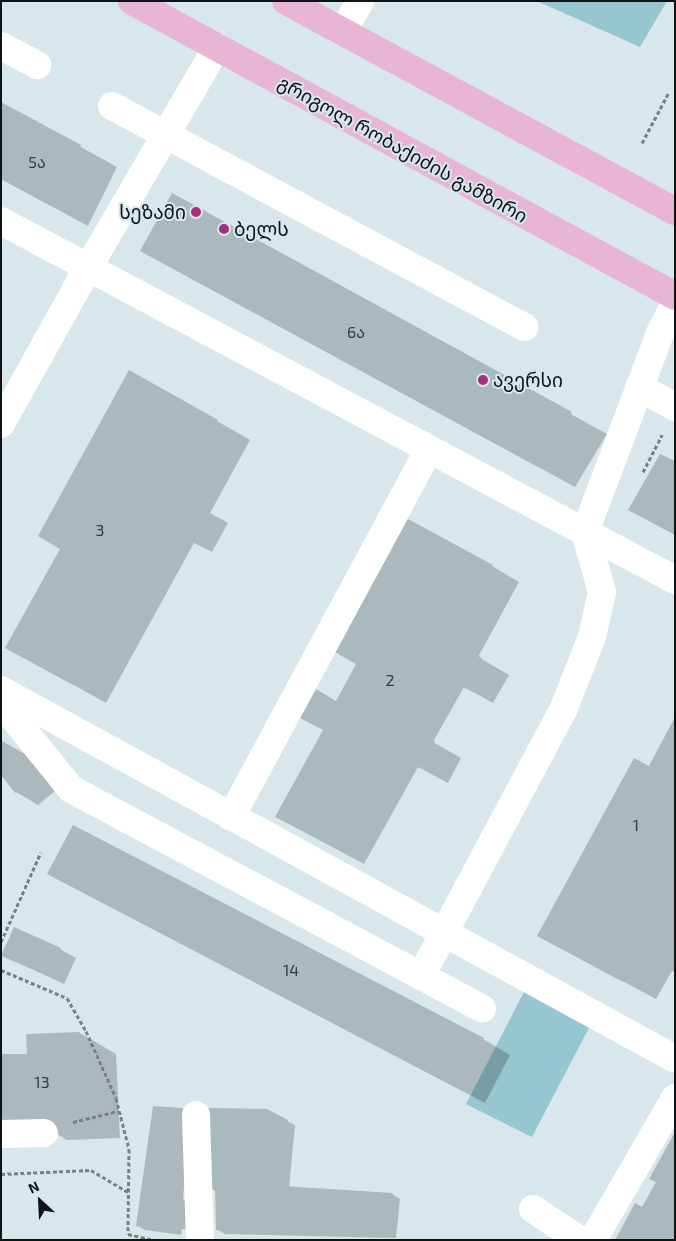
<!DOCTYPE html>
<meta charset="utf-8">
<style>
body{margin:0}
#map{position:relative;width:676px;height:1241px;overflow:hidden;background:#d8e7eb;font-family:"Exo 2","Noto Sans Georgian",sans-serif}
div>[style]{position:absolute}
.green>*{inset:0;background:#96c6d2}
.shadow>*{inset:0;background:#0003}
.building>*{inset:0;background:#aab9bd}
.path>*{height:3px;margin-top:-1.5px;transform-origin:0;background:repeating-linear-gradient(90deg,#778184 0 4px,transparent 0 6.5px)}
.minor>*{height:28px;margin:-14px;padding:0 14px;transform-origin:14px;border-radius:14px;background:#fff}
.major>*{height:28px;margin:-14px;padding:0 14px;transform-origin:14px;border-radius:14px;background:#e8b6d4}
.dots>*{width:14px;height:14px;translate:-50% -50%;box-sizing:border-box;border:2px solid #d8e7eb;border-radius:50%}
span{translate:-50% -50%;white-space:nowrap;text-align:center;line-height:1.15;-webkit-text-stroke:4px #d8e7eb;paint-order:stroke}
.number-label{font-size:16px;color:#353c3f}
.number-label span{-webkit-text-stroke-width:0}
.street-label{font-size:19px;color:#0e1315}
.poi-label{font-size:19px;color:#0e1315}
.right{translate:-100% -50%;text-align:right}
.left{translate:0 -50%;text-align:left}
.frame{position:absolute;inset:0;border:2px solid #0e1315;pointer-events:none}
.north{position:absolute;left:15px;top:1176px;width:50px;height:50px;-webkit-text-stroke:4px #d8e7eb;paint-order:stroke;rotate:335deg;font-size:14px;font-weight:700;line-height:20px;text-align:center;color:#0e1315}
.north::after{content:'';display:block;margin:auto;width:18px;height:22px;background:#0e1315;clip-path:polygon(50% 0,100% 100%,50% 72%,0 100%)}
</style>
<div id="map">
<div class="green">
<i style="clip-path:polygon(537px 1px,667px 1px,640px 47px)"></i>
<i style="clip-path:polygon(525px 990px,591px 1024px,532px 1137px,466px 1104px)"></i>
</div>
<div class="shadow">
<i style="clip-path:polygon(1px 103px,117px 167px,88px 226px,1px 179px)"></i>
<i style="clip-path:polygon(172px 195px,607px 434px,575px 487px,141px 251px)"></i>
<i style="clip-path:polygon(217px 421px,250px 440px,210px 513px,228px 523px,212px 552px,194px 543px,106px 703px,40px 666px)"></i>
<i style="clip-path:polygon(492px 566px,519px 582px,478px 657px,509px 675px,493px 703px,464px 687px,433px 742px,461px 758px,448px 783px,418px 767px,364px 864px,304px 832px,324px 730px,337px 702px)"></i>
<i style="clip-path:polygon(675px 720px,675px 972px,672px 971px,656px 999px,539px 936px,649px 767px)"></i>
<i style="clip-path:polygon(2px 741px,25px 754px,56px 790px,38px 805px,16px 792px,1px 773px)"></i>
<i style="clip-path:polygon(48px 874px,483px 1039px,510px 1055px,485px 1103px)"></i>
<i style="clip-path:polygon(60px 949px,76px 958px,64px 984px,2px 955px)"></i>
<i style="clip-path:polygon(80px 1033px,116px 1054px,120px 1138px,67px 1140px,52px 1131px,1px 1133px,1px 1056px,28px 1055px)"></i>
<i style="clip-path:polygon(183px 1109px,190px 1113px,183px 1200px,200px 1230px,182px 1229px,181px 1235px,145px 1230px,137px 1225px)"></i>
<i style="clip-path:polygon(287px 1121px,295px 1125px,289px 1188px,392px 1194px,400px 1199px,396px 1238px,225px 1234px,217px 1229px,217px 1192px,209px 1187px)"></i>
</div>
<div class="building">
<i style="clip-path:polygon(1px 102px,81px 145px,51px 206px,1px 179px)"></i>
<i style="clip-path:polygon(172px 193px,572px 412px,538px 467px,140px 251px)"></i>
<i style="clip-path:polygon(129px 370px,218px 420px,178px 494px,196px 503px,178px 534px,161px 525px,73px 685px,5px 648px,60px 549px,38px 536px)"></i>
<i style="clip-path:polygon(660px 454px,675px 461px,675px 535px,628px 510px)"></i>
<i style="clip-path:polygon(408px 519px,493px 565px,451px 641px,482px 658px,466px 689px,436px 672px,407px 726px,435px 742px,420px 768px,390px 752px,337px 849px,275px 817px,323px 730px,300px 718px,316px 689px,336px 701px,356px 664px,335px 652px)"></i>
<i style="clip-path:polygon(675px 717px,675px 885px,654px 924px,675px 936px,675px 960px,670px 970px,638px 953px,623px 982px,537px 936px,634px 758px,649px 766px)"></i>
<i style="clip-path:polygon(1px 740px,35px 777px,15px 793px,1px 775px)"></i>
<i style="clip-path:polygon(73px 825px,484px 1038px,457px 1088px,47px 874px)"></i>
<i style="clip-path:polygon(14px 927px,61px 948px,48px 976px,1px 956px)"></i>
<i style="clip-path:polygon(80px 1032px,84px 1118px,30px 1120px,30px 1110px,1px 1111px,1px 1054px,27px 1054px,26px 1034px)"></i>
<i style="clip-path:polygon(153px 1106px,183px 1108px,176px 1199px,194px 1200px,193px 1227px,174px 1226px,173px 1231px,136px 1226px)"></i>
<i style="clip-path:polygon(206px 1108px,267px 1109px,288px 1120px,282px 1186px,393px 1193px,389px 1234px,216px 1230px,215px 1187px,208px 1188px)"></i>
<i style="clip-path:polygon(675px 1132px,675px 1240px,615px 1240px,635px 1203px,642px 1207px,656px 1182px,649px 1179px)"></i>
</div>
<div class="path">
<i style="left:642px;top:143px;width:58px;rotate:-62.1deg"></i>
<i style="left:643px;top:472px;width:42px;rotate:-62.8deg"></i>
<i style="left:1px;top:942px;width:98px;rotate:-66deg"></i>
<i style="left:1px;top:970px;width:72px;rotate:23deg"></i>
<i style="left:67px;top:998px;width:38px;rotate:60deg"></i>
<i style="left:86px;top:1031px;width:73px;rotate:65.9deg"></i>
<i style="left:116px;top:1098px;width:53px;rotate:75.7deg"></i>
<i style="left:129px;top:1149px;width:85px;rotate:90.7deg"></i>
<i style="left:128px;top:1234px;width:26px;rotate:13deg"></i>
<i style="left:73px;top:1122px;width:46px;rotate:-13.7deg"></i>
<i style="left:1px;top:1174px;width:90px;rotate:-2.5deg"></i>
<i style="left:91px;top:1170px;width:43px;rotate:30.7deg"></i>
</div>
<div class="minor">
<i style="left:343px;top:32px;width:35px;rotate:-61deg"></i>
<i style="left:1px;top:46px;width:41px;rotate:27.8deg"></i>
<i style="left:112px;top:106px;width:468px;rotate:28.2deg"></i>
<i style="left:1px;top:221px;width:764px;rotate:28.04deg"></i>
<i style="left:639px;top:387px;width:41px;rotate:29.1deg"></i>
<i style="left:1px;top:424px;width:181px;rotate:-60.9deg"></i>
<i style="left:89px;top:266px;width:254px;rotate:-59.7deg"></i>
<i style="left:1px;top:690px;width:768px;rotate:28.7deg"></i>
<i style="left:8px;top:711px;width:100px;rotate:51.1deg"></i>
<i style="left:71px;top:789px;width:466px;rotate:28.1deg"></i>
<i style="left:231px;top:817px;width:417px;rotate:-61.7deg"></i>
<i style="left:421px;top:976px;width:304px;rotate:-61.9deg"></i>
<i style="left:564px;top:708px;width:76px;rotate:-68.5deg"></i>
<i style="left:592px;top:637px;width:46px;rotate:-77.5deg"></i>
<i style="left:602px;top:592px;width:62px;rotate:-105.8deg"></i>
<i style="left:585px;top:532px;width:213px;rotate:-69.3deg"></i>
<i style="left:660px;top:333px;width:34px;rotate:-63deg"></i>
<i style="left:196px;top:1115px;width:125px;rotate:88.2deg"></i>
<i style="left:1px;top:1134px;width:43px;rotate:-1.3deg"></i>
<i style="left:533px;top:1209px;width:56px;rotate:33.4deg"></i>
<i style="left:593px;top:1240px;width:164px;rotate:-60deg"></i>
</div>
<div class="major">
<i style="left:132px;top:1px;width:618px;rotate:28.51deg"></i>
<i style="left:286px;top:1px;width:442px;rotate:28.4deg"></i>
</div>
<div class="dots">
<i style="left:196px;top:212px;background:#a82d80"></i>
<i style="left:224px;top:229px;background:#a82d80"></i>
<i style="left:483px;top:380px;background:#a82d80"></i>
</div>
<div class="number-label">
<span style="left:37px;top:162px">5ა</span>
<span style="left:356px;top:332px">6ა</span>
<span style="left:100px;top:530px">3</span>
<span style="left:390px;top:680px">2</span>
<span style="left:636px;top:825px">1</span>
<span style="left:291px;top:970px">14</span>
<span style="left:42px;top:1082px">13</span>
</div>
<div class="street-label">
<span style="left:403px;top:149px;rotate:29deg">გრიგოლ რობაქიძის გამზირი</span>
</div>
<div class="poi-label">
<span class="right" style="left:186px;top:212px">სეზამი</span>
<span class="left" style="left:234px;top:229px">ბელს</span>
<span class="left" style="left:493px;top:380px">ავერსი</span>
</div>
<div class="frame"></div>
<div class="north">N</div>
</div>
